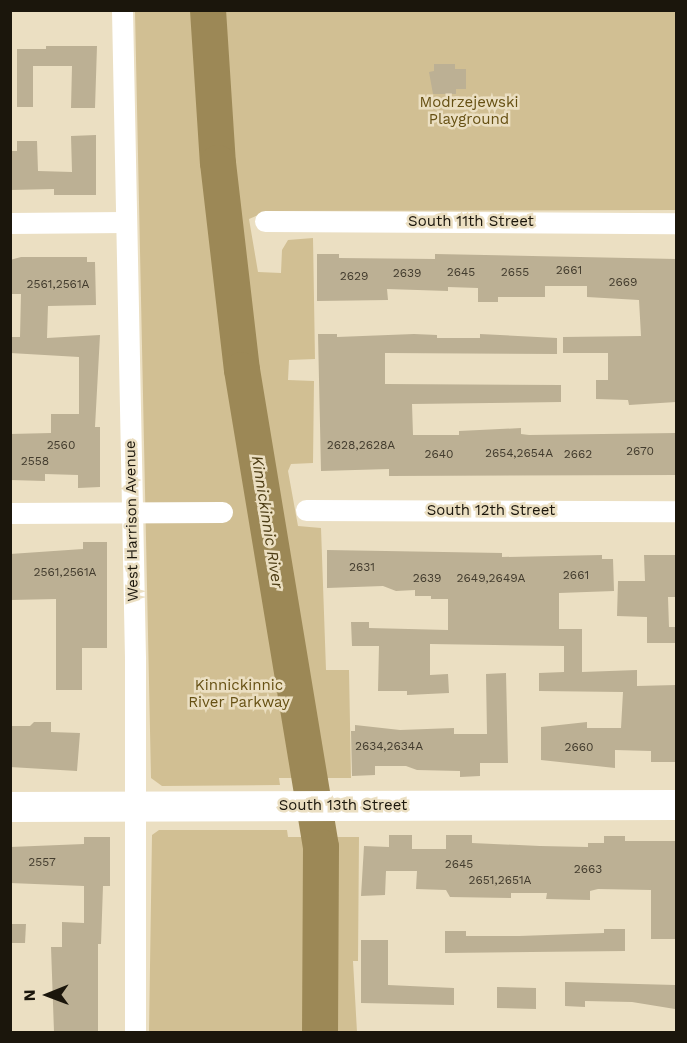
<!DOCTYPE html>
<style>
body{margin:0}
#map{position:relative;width:687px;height:1043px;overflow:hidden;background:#ebdfc2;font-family:"Work Sans",sans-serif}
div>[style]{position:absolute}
.green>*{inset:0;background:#d1bf93}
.river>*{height:36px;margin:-18px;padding:0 18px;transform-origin:18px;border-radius:18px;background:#9c8856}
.building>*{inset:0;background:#bcb094}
.street>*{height:21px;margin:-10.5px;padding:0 10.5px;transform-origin:10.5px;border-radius:10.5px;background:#fff}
.secondary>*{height:30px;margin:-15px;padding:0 15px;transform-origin:15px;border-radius:15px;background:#fff}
span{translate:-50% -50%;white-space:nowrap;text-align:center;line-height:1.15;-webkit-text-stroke:5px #ebdfc2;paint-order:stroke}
.number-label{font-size:12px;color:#433c2e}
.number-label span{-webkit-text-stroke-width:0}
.park-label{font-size:15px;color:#665013}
.street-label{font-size:15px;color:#1b160c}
.water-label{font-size:16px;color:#4d3d14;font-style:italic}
.frame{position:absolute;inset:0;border:12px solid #1b160c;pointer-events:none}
.north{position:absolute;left:18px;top:965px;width:60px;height:60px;-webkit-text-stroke:4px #ebdfc2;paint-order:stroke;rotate:269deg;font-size:16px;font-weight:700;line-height:24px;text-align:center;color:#1b160c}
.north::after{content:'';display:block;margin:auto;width:21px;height:27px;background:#1b160c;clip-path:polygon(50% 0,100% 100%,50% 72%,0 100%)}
</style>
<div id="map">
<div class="green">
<i style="clip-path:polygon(135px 11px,676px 11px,676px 210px,267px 211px,249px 219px,258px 272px,281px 273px,282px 250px,288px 240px,313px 238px,315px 359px,289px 360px,288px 380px,314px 381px,313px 463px,291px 464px,288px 471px,298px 526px,321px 528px,326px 670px,349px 670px,351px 778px,279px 778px,280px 785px,162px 786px,151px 778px)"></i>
<i style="clip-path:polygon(287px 830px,288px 837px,359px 837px,358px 961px,353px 961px,357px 1032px,149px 1032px,152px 835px,159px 830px)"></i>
</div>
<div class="river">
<i style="left:208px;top:10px;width:153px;rotate:86.3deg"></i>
<i style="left:218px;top:163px;width:208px;rotate:83.4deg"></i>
<i style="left:242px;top:370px;width:483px;rotate:80.6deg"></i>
<i style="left:321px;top:847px;width:185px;rotate:90.3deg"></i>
</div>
<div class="building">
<i style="clip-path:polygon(46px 46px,97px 46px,95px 108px,71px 108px,72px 66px,33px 66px,33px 107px,17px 107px,17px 49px,46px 49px)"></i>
<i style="clip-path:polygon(434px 64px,455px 64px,455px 69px,466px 69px,466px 89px,456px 89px,456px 94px,433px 94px,429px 72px,434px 71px)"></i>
<i style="clip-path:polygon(96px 135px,96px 195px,54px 195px,54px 189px,10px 190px,10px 151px,17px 151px,17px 141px,37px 141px,38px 171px,72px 172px,71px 136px)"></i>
<i style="clip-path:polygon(317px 254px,339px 254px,339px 258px,435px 259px,435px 254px,676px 259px,676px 402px,629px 405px,628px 400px,596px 399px,596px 380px,608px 380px,608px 353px,563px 353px,563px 337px,641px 336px,639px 300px,587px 297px,587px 286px,545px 286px,545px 297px,498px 297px,498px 302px,478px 302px,478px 288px,448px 287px,448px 291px,387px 289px,388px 300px,317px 301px)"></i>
<i style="clip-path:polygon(21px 257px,87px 257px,87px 262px,95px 262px,96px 305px,48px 306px,47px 338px,100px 335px,95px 427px,100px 427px,100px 487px,78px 488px,78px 475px,45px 474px,45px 481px,10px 480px,10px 434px,51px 433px,51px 414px,79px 414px,79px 357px,10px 353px,10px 337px,20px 337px,21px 294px,10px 294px,10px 260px)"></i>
<i style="clip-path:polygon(318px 334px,337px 334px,337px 337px,414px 334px,437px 335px,437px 338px,480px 338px,480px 334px,557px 338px,557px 354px,385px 353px,385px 384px,561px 385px,561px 402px,412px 404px,413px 435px,459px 435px,459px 431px,521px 428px,521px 434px,529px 435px,676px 433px,676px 475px,389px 476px,389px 469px,321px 471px)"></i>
<i style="clip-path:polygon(83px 542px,107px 542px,107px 648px,82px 648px,82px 690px,56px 690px,56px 599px,10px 600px,10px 554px,83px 549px)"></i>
<i style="clip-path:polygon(327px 550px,502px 553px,502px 557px,602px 555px,602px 559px,613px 559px,614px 591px,559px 593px,559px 629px,582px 629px,582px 672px,637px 670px,637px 686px,676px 685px,676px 762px,651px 762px,651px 751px,615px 750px,615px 768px,541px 760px,541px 727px,587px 722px,587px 728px,621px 728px,623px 692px,539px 691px,539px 673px,564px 672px,564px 646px,430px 644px,430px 675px,448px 674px,449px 693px,407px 695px,407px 691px,378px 691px,379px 646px,352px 646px,351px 622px,369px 622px,369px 628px,448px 630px,448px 599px,431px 599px,431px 596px,415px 596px,415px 590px,396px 591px,383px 586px,327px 588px)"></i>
<i style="clip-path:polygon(644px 555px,676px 555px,676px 597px,668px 597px,669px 627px,676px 627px,676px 643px,647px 643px,647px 617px,617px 616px,618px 581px,645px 581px)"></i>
<i style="clip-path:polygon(506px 673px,508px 763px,480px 763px,480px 776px,460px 777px,460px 771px,417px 770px,406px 766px,375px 766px,375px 775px,352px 776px,351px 731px,355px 731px,355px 725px,400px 730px,454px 728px,454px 734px,487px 734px,486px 674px)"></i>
<i style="clip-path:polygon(34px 722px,51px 722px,51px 732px,80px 733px,77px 771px,10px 767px,10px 726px,30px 726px)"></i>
<i style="clip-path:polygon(389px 835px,412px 835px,412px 849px,446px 849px,446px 835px,472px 835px,472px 843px,540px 846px,588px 847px,588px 843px,604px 843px,604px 836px,625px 836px,625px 841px,676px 841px,676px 939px,651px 939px,651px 890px,598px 889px,590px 891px,590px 900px,546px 899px,547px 893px,511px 893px,511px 898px,450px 897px,446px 890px,416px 889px,417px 871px,386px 871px,385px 895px,361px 896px,364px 846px,389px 847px)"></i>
<i style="clip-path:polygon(84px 837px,110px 837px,110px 886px,103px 886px,101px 944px,98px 944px,98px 1032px,54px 1032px,51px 947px,62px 947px,62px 922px,84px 923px,84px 886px,10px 883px,10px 847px,84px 844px)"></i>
<i style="clip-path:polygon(10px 924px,26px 924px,25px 943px,10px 943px)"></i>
<i style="clip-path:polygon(604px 929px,625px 929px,625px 951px,445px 953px,445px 931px,466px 931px,466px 936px,519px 936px,604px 933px)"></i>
<i style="clip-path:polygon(361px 940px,388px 940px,388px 985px,454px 988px,454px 1005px,361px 1003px)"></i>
<i style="clip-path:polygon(565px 982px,675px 985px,675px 1009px,632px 1002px,585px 1001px,585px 1007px,565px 1006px)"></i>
<i style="clip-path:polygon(497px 987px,536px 988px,536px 1009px,497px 1008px)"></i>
</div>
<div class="street">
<i style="left:122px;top:10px;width:648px;rotate:88.85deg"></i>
<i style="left:135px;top:658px;width:374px;rotate:90deg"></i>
<i style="left:265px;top:221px;width:411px;rotate:0.3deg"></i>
<i style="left:10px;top:223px;width:115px;rotate:-0.5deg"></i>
<i style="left:306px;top:510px;width:370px;rotate:0.2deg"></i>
<i style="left:10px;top:513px;width:212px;rotate:-0.3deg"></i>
</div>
<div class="secondary">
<i style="left:10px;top:807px;width:666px;rotate:-0.17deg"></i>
</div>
<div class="number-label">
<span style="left:569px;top:271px">2661</span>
<span style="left:461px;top:273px">2645</span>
<span style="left:515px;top:273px">2655</span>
<span style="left:407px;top:274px">2639</span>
<span style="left:354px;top:277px">2629</span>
<span style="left:623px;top:283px">2669</span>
<span style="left:58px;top:285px">2561,2561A</span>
<span style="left:61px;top:446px">2560</span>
<span style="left:361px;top:446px">2628,2628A</span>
<span style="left:640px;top:452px">2670</span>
<span style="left:519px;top:454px">2654,2654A</span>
<span style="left:439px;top:455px">2640</span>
<span style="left:578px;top:455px">2662</span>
<span style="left:35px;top:462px">2558</span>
<span style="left:362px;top:568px">2631</span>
<span style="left:65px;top:573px">2561,2561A</span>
<span style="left:576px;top:576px">2661</span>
<span style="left:427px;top:579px">2639</span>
<span style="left:491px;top:579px">2649,2649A</span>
<span style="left:389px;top:747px">2634,2634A</span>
<span style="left:579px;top:748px">2660</span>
<span style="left:42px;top:863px">2557</span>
<span style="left:459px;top:865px">2645</span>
<span style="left:588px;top:870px">2663</span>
<span style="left:500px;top:881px">2651,2651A</span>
</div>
<div class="park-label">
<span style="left:469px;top:111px">Modrzejewski<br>Playground</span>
<span style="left:239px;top:694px">Kinnickinnic<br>River Parkway</span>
</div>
<div class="street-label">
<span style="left:471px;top:222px">South 11th Street</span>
<span style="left:491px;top:511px">South 12th Street</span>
<span style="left:132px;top:521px;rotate:-91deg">West Harrison Avenue</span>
<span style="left:343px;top:806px">South 13th Street</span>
</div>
<div class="water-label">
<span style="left:267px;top:522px;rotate:81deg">Kinnickinnic River</span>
</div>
<div class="frame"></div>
<div class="north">N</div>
</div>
